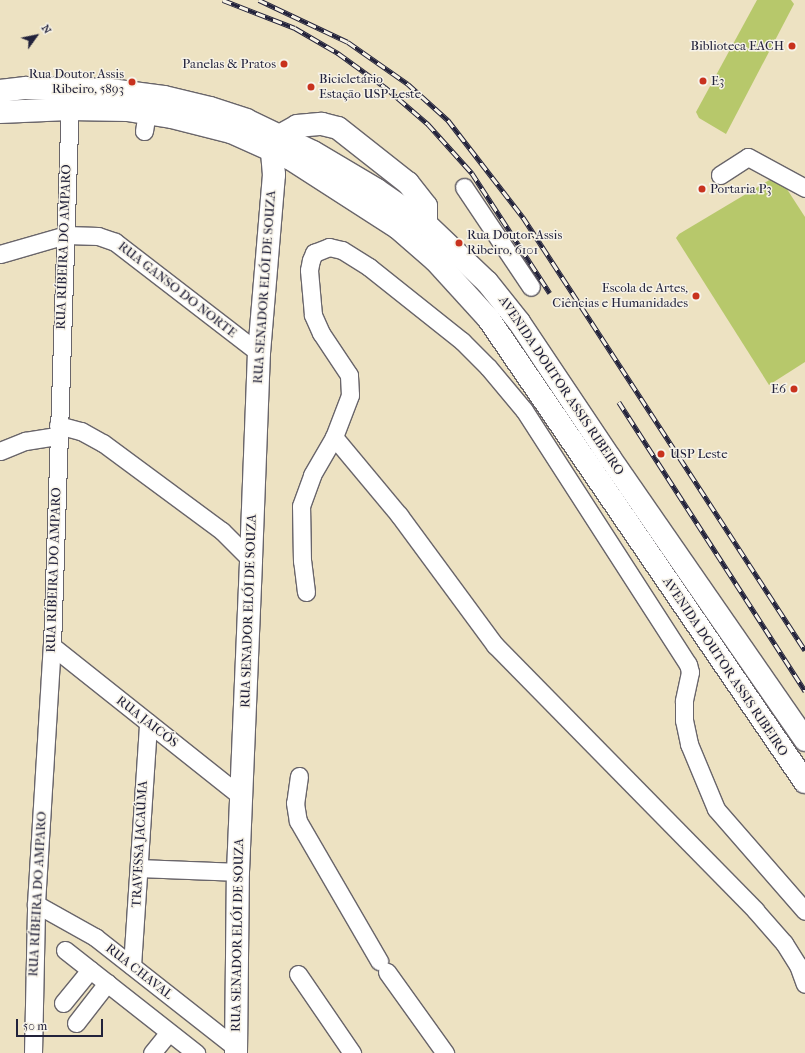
<!DOCTYPE html>
<meta charset="utf-8">
<style>
body{margin:0}
#map{position:relative;width:805px;height:1053px;overflow:hidden;background:#ede2c2;font-family:"IM FELL French Canon",serif}
div>[style]{position:absolute}
.green>*{inset:0;background:#b7c86b}
.roads{filter:drop-shadow(1px 0 #69656a) drop-shadow(-1px 0 #69656a) drop-shadow(0 1px #69656a) drop-shadow(0 -1px #69656a)}
.minor>*{height:17px;margin:-8.5px;padding:0 8.5px;transform-origin:8.5px;border-radius:8.5px;background:#fff}
.major>*{height:22px;margin:-11px;padding:0 11px;transform-origin:11px;border-radius:11px;background:#fff}
.rail>*{height:4.5px;margin-top:-2.25px;transform-origin:0;background:repeating-linear-gradient(90deg,#f7f3e8 0 9px,#22223b 0 18px);box-sizing:border-box;border-block:1px solid #22223b}
.dots>*{width:11px;height:11px;translate:-50% -50%;box-sizing:border-box;border:2px solid #f7f3e8;border-radius:50%}
span{translate:-50% -50%;white-space:nowrap;text-align:center;line-height:1.15;-webkit-text-stroke:3px #f7f3e8;paint-order:stroke}
.poi-label{font-size:13px;color:#22223b}
.right{translate:-100% -50%;text-align:right}
.left{translate:0 -50%;text-align:left}
.street-label{font-size:13px;color:#22223b}
.north{position:absolute;left:16px;top:16px;width:40px;height:40px;-webkit-text-stroke:3px #f7f3e8;paint-order:stroke;rotate:57deg;font-size:11px;font-weight:700;line-height:16px;text-align:center;color:#22223b}
.north::after{content:'';display:block;margin:auto;width:14px;height:18px;background:#22223b;clip-path:polygon(50% 0,100% 100%,50% 72%,0 100%)}
.scale{position:absolute;left:16px;top:1019px;width:87px;height:18px;box-sizing:border-box;border:2px solid #22223b;border-top:0;padding-left:5px;font-size:12px;line-height:14px;white-space:nowrap;color:#22223b;-webkit-text-stroke:3px #f7f3e8;paint-order:stroke}
</style>
<div id="map">
<div class="green">
<i style="clip-path:polygon(757px 0,791px 0,794px 4px,726px 134px,699px 118px,696px 112px)"></i>
<i style="clip-path:polygon(771px 179px,781px 180px,805px 217px,805px 362px,769px 385px,676px 238px,679px 234px)"></i>
</div>
<div class="roads">
<div class="minor">
<i style="left:144px;top:131px;width:18px;rotate:-81deg"></i>
<i style="left:720px;top:175px;width:33px;rotate:-33deg"></i>
<i style="left:748px;top:157px;width:65px;rotate:28.5deg"></i>
<i style="left:464px;top:187px;width:120px;rotate:56.2deg"></i>
<i style="left:0;top:254px;width:69px;rotate:-16.1deg"></i>
<i style="left:66px;top:235px;width:32px;rotate:2deg"></i>
<i style="left:98px;top:236px;width:18px;rotate:19deg"></i>
<i style="left:115px;top:242px;width:182px;rotate:37.6deg"></i>
<i style="left:58px;top:425px;width:24px;rotate:15deg"></i>
<i style="left:81px;top:431px;width:25px;rotate:29deg"></i>
<i style="left:103px;top:443px;width:148px;rotate:36.5deg"></i>
<i style="left:222px;top:531px;width:41px;rotate:45deg"></i>
<i style="left:334px;top:437px;width:102px;rotate:50.2deg"></i>
<i style="left:399px;top:515px;width:162px;rotate:53.6deg"></i>
<i style="left:495px;top:645px;width:371px;rotate:45.5deg"></i>
<i style="left:755px;top:910px;width:44px;rotate:48.7deg"></i>
<i style="left:784px;top:943px;width:26px;rotate:58deg"></i>
<i style="left:798px;top:965px;width:20px;rotate:70deg"></i>
<i style="left:0;top:451px;width:27px;rotate:-22deg"></i>
<i style="left:25px;top:441px;width:32px;rotate:-9deg"></i>
<i style="left:306px;top:592px;width:31px;rotate:-97deg"></i>
<i style="left:302px;top:561px;width:55px;rotate:-91deg"></i>
<i style="left:301px;top:506px;width:33px;rotate:-70deg"></i>
<i style="left:312px;top:475px;width:44px;rotate:-59.9deg"></i>
<i style="left:334px;top:437px;width:45px;rotate:-69.1deg"></i>
<i style="left:350px;top:395px;width:20px;rotate:-93deg"></i>
<i style="left:349px;top:375px;width:50px;rotate:-123.7deg"></i>
<i style="left:321px;top:333px;width:20px;rotate:-114deg"></i>
<i style="left:313px;top:315px;width:45px;rotate:-95.1deg"></i>
<i style="left:309px;top:270px;width:10px;rotate:-79deg"></i>
<i style="left:311px;top:260px;width:8px;rotate:-67deg"></i>
<i style="left:314px;top:253px;width:16px;rotate:-22deg"></i>
<i style="left:329px;top:247px;width:13px;rotate:13deg"></i>
<i style="left:342px;top:250px;width:32px;rotate:32deg"></i>
<i style="left:369px;top:267px;width:119px;rotate:38.5deg"></i>
<i style="left:462px;top:341px;width:37px;rotate:45deg"></i>
<i style="left:488px;top:367px;width:56px;rotate:50.1deg"></i>
<i style="left:524px;top:410px;width:302px;rotate:57.2deg"></i>
<i style="left:688px;top:664px;width:8px;rotate:76deg"></i>
<i style="left:690px;top:672px;width:30px;rotate:102deg"></i>
<i style="left:684px;top:701px;width:19px;rotate:90deg"></i>
<i style="left:684px;top:720px;width:25px;rotate:78deg"></i>
<i style="left:689px;top:744px;width:70px;rotate:67.4deg"></i>
<i style="left:716px;top:809px;width:135px;rotate:48.9deg"></i>
<i style="left:52px;top:646px;width:243px;rotate:38.5deg"></i>
<i style="left:299px;top:776px;width:27px;rotate:98deg"></i>
<i style="left:295px;top:803px;width:18px;rotate:81deg"></i>
<i style="left:298px;top:821px;width:162px;rotate:59.9deg"></i>
<i style="left:140px;top:868px;width:98px;rotate:2.3deg"></i>
<i style="left:36px;top:904px;width:68px;rotate:29.2deg"></i>
<i style="left:95px;top:937px;width:179px;rotate:38.2deg"></i>
<i style="left:65px;top:950px;width:167px;rotate:38.2deg"></i>
<i style="left:132px;top:966px;width:244px;rotate:-86.2deg"></i>
<i style="left:387px;top:972px;width:100px;rotate:54.4deg"></i>
<i style="left:298px;top:974px;width:96px;rotate:55.6deg"></i>
<i style="left:63px;top:1003px;width:43px;rotate:-50.7deg"></i>
<i style="left:76px;top:1023px;width:51px;rotate:-52.2deg"></i>
<i style="left:33px;top:1053px;width:149px;rotate:-88.8deg"></i>
<i style="left:36px;top:904px;width:258px;rotate:-86.5deg"></i>
<i style="left:52px;top:646px;width:548px;rotate:-88.12deg"></i>
<i style="left:152px;top:1053px;width:26px;rotate:-51deg"></i>
</div>
<div class="major">
<i style="left:0;top:91px;width:26px;rotate:-7deg"></i>
<i style="left:26px;top:88px;width:84px;rotate:1.4deg"></i>
<i style="left:110px;top:90px;width:54px;rotate:7.4deg"></i>
<i style="left:164px;top:97px;width:47px;rotate:13.4deg"></i>
<i style="left:210px;top:108px;width:38px;rotate:18deg"></i>
<i style="left:246px;top:120px;width:74px;rotate:25.5deg"></i>
<i style="left:313px;top:152px;width:74px;rotate:30.7deg"></i>
<i style="left:377px;top:190px;width:60px;rotate:34.8deg"></i>
<i style="left:426px;top:224px;width:84px;rotate:43.6deg"></i>
<i style="left:487px;top:282px;width:51px;rotate:51.3deg"></i>
<i style="left:519px;top:322px;width:164px;rotate:56.2deg"></i>
<i style="left:610px;top:458px;width:343px;rotate:55.3deg"></i>
<i style="left:0;top:112px;width:69px;rotate:-2.5deg"></i>
<i style="left:69px;top:109px;width:58px;rotate:1deg"></i>
<i style="left:127px;top:110px;width:46px;rotate:8.8deg"></i>
<i style="left:172px;top:117px;width:61px;rotate:14.3deg"></i>
<i style="left:231px;top:132px;width:66px;rotate:24.2deg"></i>
<i style="left:291px;top:159px;width:127px;rotate:32.8deg"></i>
<i style="left:398px;top:228px;width:49px;rotate:40.9deg"></i>
<i style="left:435px;top:260px;width:79px;rotate:47.6deg"></i>
<i style="left:488px;top:318px;width:562px;rotate:55.66deg"></i>
<i style="left:236px;top:1053px;width:181px;rotate:-89.4deg"></i>
<i style="left:238px;top:872px;width:312px;rotate:-87.6deg"></i>
<i style="left:251px;top:560px;width:207px;rotate:-87.8deg"></i>
<i style="left:259px;top:353px;width:179px;rotate:-85.2deg"></i>
<i style="left:274px;top:175px;width:25px;rotate:-95deg"></i>
<i style="left:272px;top:150px;width:17px;rotate:-59deg"></i>
<i style="left:281px;top:135px;width:18px;rotate:-29deg"></i>
<i style="left:297px;top:126px;width:25px;rotate:-5deg"></i>
<i style="left:322px;top:124px;width:16px;rotate:14deg"></i>
<i style="left:338px;top:128px;width:89px;rotate:38.2deg"></i>
<i style="left:408px;top:183px;width:29px;rotate:52deg"></i>
<i style="left:426px;top:206px;width:18px;rotate:90deg"></i>
</div>
</div>
<div class="rail">
<i style="left:223px;top:0;width:77px;rotate:21.3deg"></i>
<i style="left:295px;top:28px;width:50px;rotate:30.2deg"></i>
<i style="left:338px;top:53px;width:58px;rotate:35.9deg"></i>
<i style="left:385px;top:87px;width:57px;rotate:40.7deg"></i>
<i style="left:428px;top:124px;width:66px;rotate:48.1deg"></i>
<i style="left:472px;top:173px;width:143px;rotate:57deg"></i>
<i style="left:259px;top:0;width:98px;rotate:25.3deg"></i>
<i style="left:348px;top:42px;width:73px;rotate:35deg"></i>
<i style="left:408px;top:84px;width:54px;rotate:42deg"></i>
<i style="left:448px;top:120px;width:123px;rotate:52.3deg"></i>
<i style="left:523px;top:217px;width:517px;rotate:56.93deg"></i>
<i style="left:619px;top:402px;width:344px;rotate:57.2deg"></i>
</div>
<div class="dots">
<i style="left:792px;top:46px;background:#c8321e"></i>
<i style="left:284px;top:64px;background:#c8321e"></i>
<i style="left:703px;top:81px;background:#c8321e"></i>
<i style="left:132px;top:82px;background:#c8321e"></i>
<i style="left:311px;top:87px;background:#c8321e"></i>
<i style="left:702px;top:189px;background:#c8321e"></i>
<i style="left:459px;top:243px;background:#c8321e"></i>
<i style="left:696px;top:296px;background:#c8321e"></i>
<i style="left:794px;top:389px;background:#c8321e"></i>
<i style="left:661px;top:454px;background:#c8321e"></i>
</div>
<div class="poi-label">
<span class="right" style="left:784px;top:46px">Biblioteca EACH</span>
<span class="right" style="left:276px;top:64px">Panelas &amp; Pratos</span>
<span class="right" style="left:124px;top:82px">Rua Doutor Assis<br>Ribeiro, 5893</span>
<span class="left" style="left:319px;top:87px">Bicicletário<br>Estação USP Leste</span>
<span class="left" style="left:711px;top:81px">E3</span>
<span class="left" style="left:710px;top:189px">Portaria P3</span>
<span class="left" style="left:467px;top:243px">Rua Doutor Assis<br>Ribeiro, 6101</span>
<span class="right" style="left:688px;top:296px">Escola de Artes,<br>Ciências e Humanidades</span>
<span class="right" style="left:786px;top:389px">E6</span>
<span class="left" style="left:670px;top:454px">USP Leste</span>
</div>
<div class="street-label">
<span style="left:64px;top:247px;rotate:-88deg">RUA RÍBEIRA DO AMPARO</span>
<span style="left:265px;top:287px;rotate:-86deg">RUA SENADOR ELÓI DE SOUZA</span>
<span style="left:177px;top:290px;rotate:38deg">RUA GANSO DO NORTE</span>
<span style="left:561px;top:386px;rotate:56deg">AVENIDA DOUTOR ASSIS RIBEIRO</span>
<span style="left:54px;top:570px;rotate:-88deg">RUA RÍBEIRA DO AMPARO</span>
<span style="left:249px;top:611px;rotate:-88deg">RUA SENADOR ELÓI DE SOUZA</span>
<span style="left:725px;top:667px;rotate:56deg">AVENIDA DOUTOR ASSIS RIBEIRO</span>
<span style="left:147px;top:722px;rotate:38deg">RUA JAICÓS</span>
<span style="left:140px;top:844px;rotate:-87deg">TRAVESSA JACAÚMA</span>
<span style="left:38px;top:894px;rotate:-87deg">RUA RÍBEIRA DO AMPARO</span>
<span style="left:238px;top:935px;rotate:-89deg">RUA SENADOR ELÓI DE SOUZA</span>
<span style="left:139px;top:972px;rotate:38deg">RUA CHAVAL</span>
</div>
<div class="north">N</div>
<div class="scale">50 m</div>
</div>
